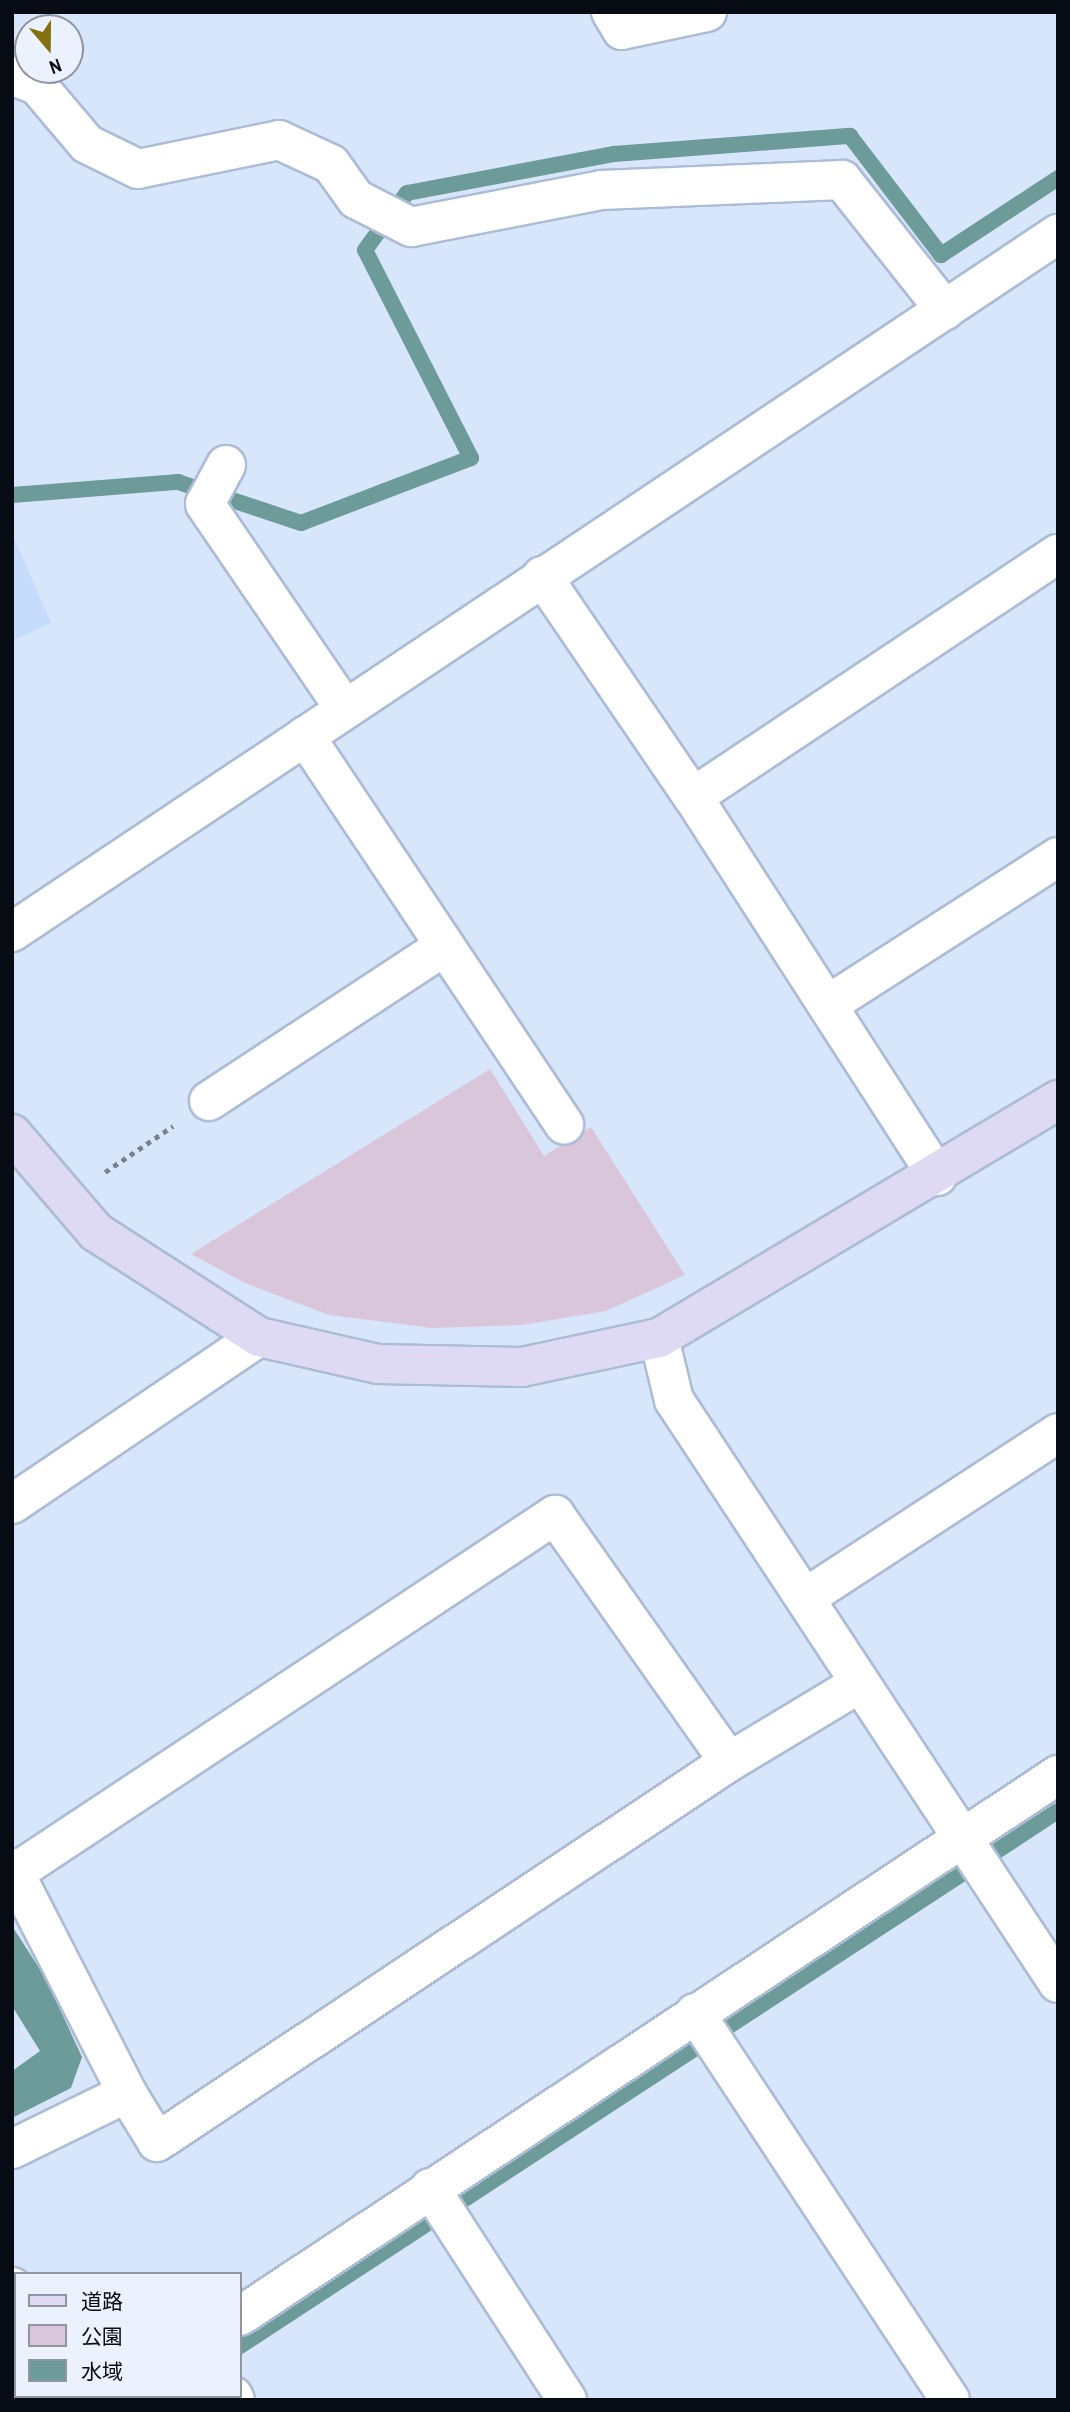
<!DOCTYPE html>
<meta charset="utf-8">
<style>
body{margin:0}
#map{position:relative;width:1070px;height:2412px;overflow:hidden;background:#d8e6fb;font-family:"Archivo Narrow","Noto Sans JP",sans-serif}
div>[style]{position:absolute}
.built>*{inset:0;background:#c7dcfc}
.green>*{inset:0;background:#dac6db}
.water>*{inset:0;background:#6d9b9a}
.stream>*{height:16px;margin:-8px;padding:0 8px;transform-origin:8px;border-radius:8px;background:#6d9b9a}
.path>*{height:4.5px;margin-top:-2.25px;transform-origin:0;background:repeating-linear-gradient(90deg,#788190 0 5px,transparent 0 10px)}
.roads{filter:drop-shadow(2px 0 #acbcd5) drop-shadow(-2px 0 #acbcd5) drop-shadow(0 2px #acbcd5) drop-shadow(0 -2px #acbcd5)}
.street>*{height:38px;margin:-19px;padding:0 19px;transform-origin:19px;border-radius:19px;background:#fff}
.secondary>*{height:38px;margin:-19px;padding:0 19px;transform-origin:19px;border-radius:19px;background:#dfdaf3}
span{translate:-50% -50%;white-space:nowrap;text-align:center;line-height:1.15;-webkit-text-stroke:7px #ecf2fd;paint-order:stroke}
.frame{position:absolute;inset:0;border:14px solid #070c14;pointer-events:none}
.legend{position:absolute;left:14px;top:2272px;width:228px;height:126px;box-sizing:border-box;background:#ecf2fd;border:2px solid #9096a0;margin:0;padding:9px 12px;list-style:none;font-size:21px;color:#070c14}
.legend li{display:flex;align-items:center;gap:14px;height:35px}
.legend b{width:35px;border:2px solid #9096a0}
.north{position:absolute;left:14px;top:14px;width:70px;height:70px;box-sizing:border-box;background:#ecf2fd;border:2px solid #9096a0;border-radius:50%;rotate:160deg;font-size:19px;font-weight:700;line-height:28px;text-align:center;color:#070c14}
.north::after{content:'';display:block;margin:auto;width:24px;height:32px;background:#83700f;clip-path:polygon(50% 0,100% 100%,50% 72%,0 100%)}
</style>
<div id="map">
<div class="built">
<i style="clip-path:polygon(12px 533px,51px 623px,12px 641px)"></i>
</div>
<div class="green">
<i style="clip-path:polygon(490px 1069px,544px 1156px,591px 1127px,685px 1275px,606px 1311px,522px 1325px,432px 1328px,329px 1315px,245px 1283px,191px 1254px)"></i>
</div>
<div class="water">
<i style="clip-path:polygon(12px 1926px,45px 1977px,82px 2057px,71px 2088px,12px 2118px,12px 2071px,40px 2051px,12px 2006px)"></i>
</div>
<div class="stream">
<i style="left:12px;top:495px;width:167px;rotate:-4.5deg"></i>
<i style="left:178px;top:482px;width:130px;rotate:18.4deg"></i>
<i style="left:301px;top:523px;width:182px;rotate:-20.9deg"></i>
<i style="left:471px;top:458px;width:233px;rotate:-117deg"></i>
<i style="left:365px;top:250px;width:71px;rotate:-53.6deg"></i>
<i style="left:407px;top:193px;width:211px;rotate:-10.7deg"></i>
<i style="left:614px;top:154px;width:237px;rotate:-4.4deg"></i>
<i style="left:850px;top:136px;width:150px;rotate:52.6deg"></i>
<i style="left:941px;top:255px;width:140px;rotate:-33.3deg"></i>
<i style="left:240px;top:2346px;width:977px;rotate:-33.19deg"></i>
<i style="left:157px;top:2400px;width:6px;rotate:-39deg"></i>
</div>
<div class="path">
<i style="left:105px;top:1172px;width:82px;rotate:-34.1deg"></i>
</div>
<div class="roads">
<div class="street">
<i style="left:611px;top:12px;width:21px;rotate:59deg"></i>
<i style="left:622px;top:30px;width:87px;rotate:-12deg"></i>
<i style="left:12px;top:76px;width:27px;rotate:20deg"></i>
<i style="left:37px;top:85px;width:77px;rotate:49.7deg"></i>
<i style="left:87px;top:144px;width:57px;rotate:26.1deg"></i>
<i style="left:138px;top:169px;width:144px;rotate:-11.6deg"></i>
<i style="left:279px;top:140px;width:57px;rotate:24.8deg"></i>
<i style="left:331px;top:164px;width:43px;rotate:54.5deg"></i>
<i style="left:356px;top:199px;width:62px;rotate:27deg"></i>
<i style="left:411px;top:227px;width:195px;rotate:-11deg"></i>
<i style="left:602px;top:190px;width:240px;rotate:-2.4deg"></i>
<i style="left:842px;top:180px;width:166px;rotate:51.6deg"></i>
<i style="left:226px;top:465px;width:44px;rotate:118.3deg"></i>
<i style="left:205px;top:504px;width:248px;rotate:55.7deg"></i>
<i style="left:542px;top:576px;width:268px;rotate:55.7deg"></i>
<i style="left:693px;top:797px;width:451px;rotate:57.2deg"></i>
<i style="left:305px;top:736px;width:467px;rotate:56.3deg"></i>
<i style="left:693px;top:797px;width:438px;rotate:-33.7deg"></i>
<i style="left:12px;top:932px;width:1258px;rotate:-33.72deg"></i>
<i style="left:829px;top:1004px;width:272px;rotate:-32.7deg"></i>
<i style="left:209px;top:1101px;width:282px;rotate:-33.3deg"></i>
<i style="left:659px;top:1338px;width:64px;rotate:76.4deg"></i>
<i style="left:674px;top:1400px;width:698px;rotate:56.63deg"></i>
<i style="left:12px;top:1504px;width:298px;rotate:-34.1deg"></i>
<i style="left:805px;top:1598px;width:302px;rotate:-33.1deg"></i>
<i style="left:12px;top:1868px;width:253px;rotate:62.9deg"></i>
<i style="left:127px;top:2093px;width:128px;rotate:154deg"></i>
<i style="left:16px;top:1872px;width:647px;rotate:-33.52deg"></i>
<i style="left:555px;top:1515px;width:302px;rotate:54.8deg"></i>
<i style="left:695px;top:2013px;width:463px;rotate:56.6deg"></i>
<i style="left:127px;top:2093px;width:57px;rotate:58.5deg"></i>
<i style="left:157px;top:2142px;width:687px;rotate:-33.6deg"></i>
<i style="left:729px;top:1762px;width:153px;rotate:-31.1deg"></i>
<i style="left:430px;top:2188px;width:252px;rotate:57.1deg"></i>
<i style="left:12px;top:2287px;width:6px;rotate:51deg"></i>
<i style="left:240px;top:2316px;width:981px;rotate:-33.48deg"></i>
<i style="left:233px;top:2396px;width:4px;rotate:63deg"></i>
<i style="left:110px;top:2400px;width:7px;rotate:-34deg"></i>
</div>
<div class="secondary">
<i style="left:12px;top:1134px;width:129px;rotate:49.4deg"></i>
<i style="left:96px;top:1232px;width:194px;rotate:32.8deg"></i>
<i style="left:259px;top:1337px;width:122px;rotate:12.8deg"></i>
<i style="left:378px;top:1364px;width:144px;rotate:1.2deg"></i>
<i style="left:522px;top:1367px;width:140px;rotate:-12deg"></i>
<i style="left:659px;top:1338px;width:465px;rotate:-30.8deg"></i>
</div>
</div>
<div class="frame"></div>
<ul class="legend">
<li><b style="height:9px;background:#dfdaf3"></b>道路</li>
<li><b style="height:19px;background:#dac6db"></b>公園</li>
<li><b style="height:19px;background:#6d9b9a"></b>水域</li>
</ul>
<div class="north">N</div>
</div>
